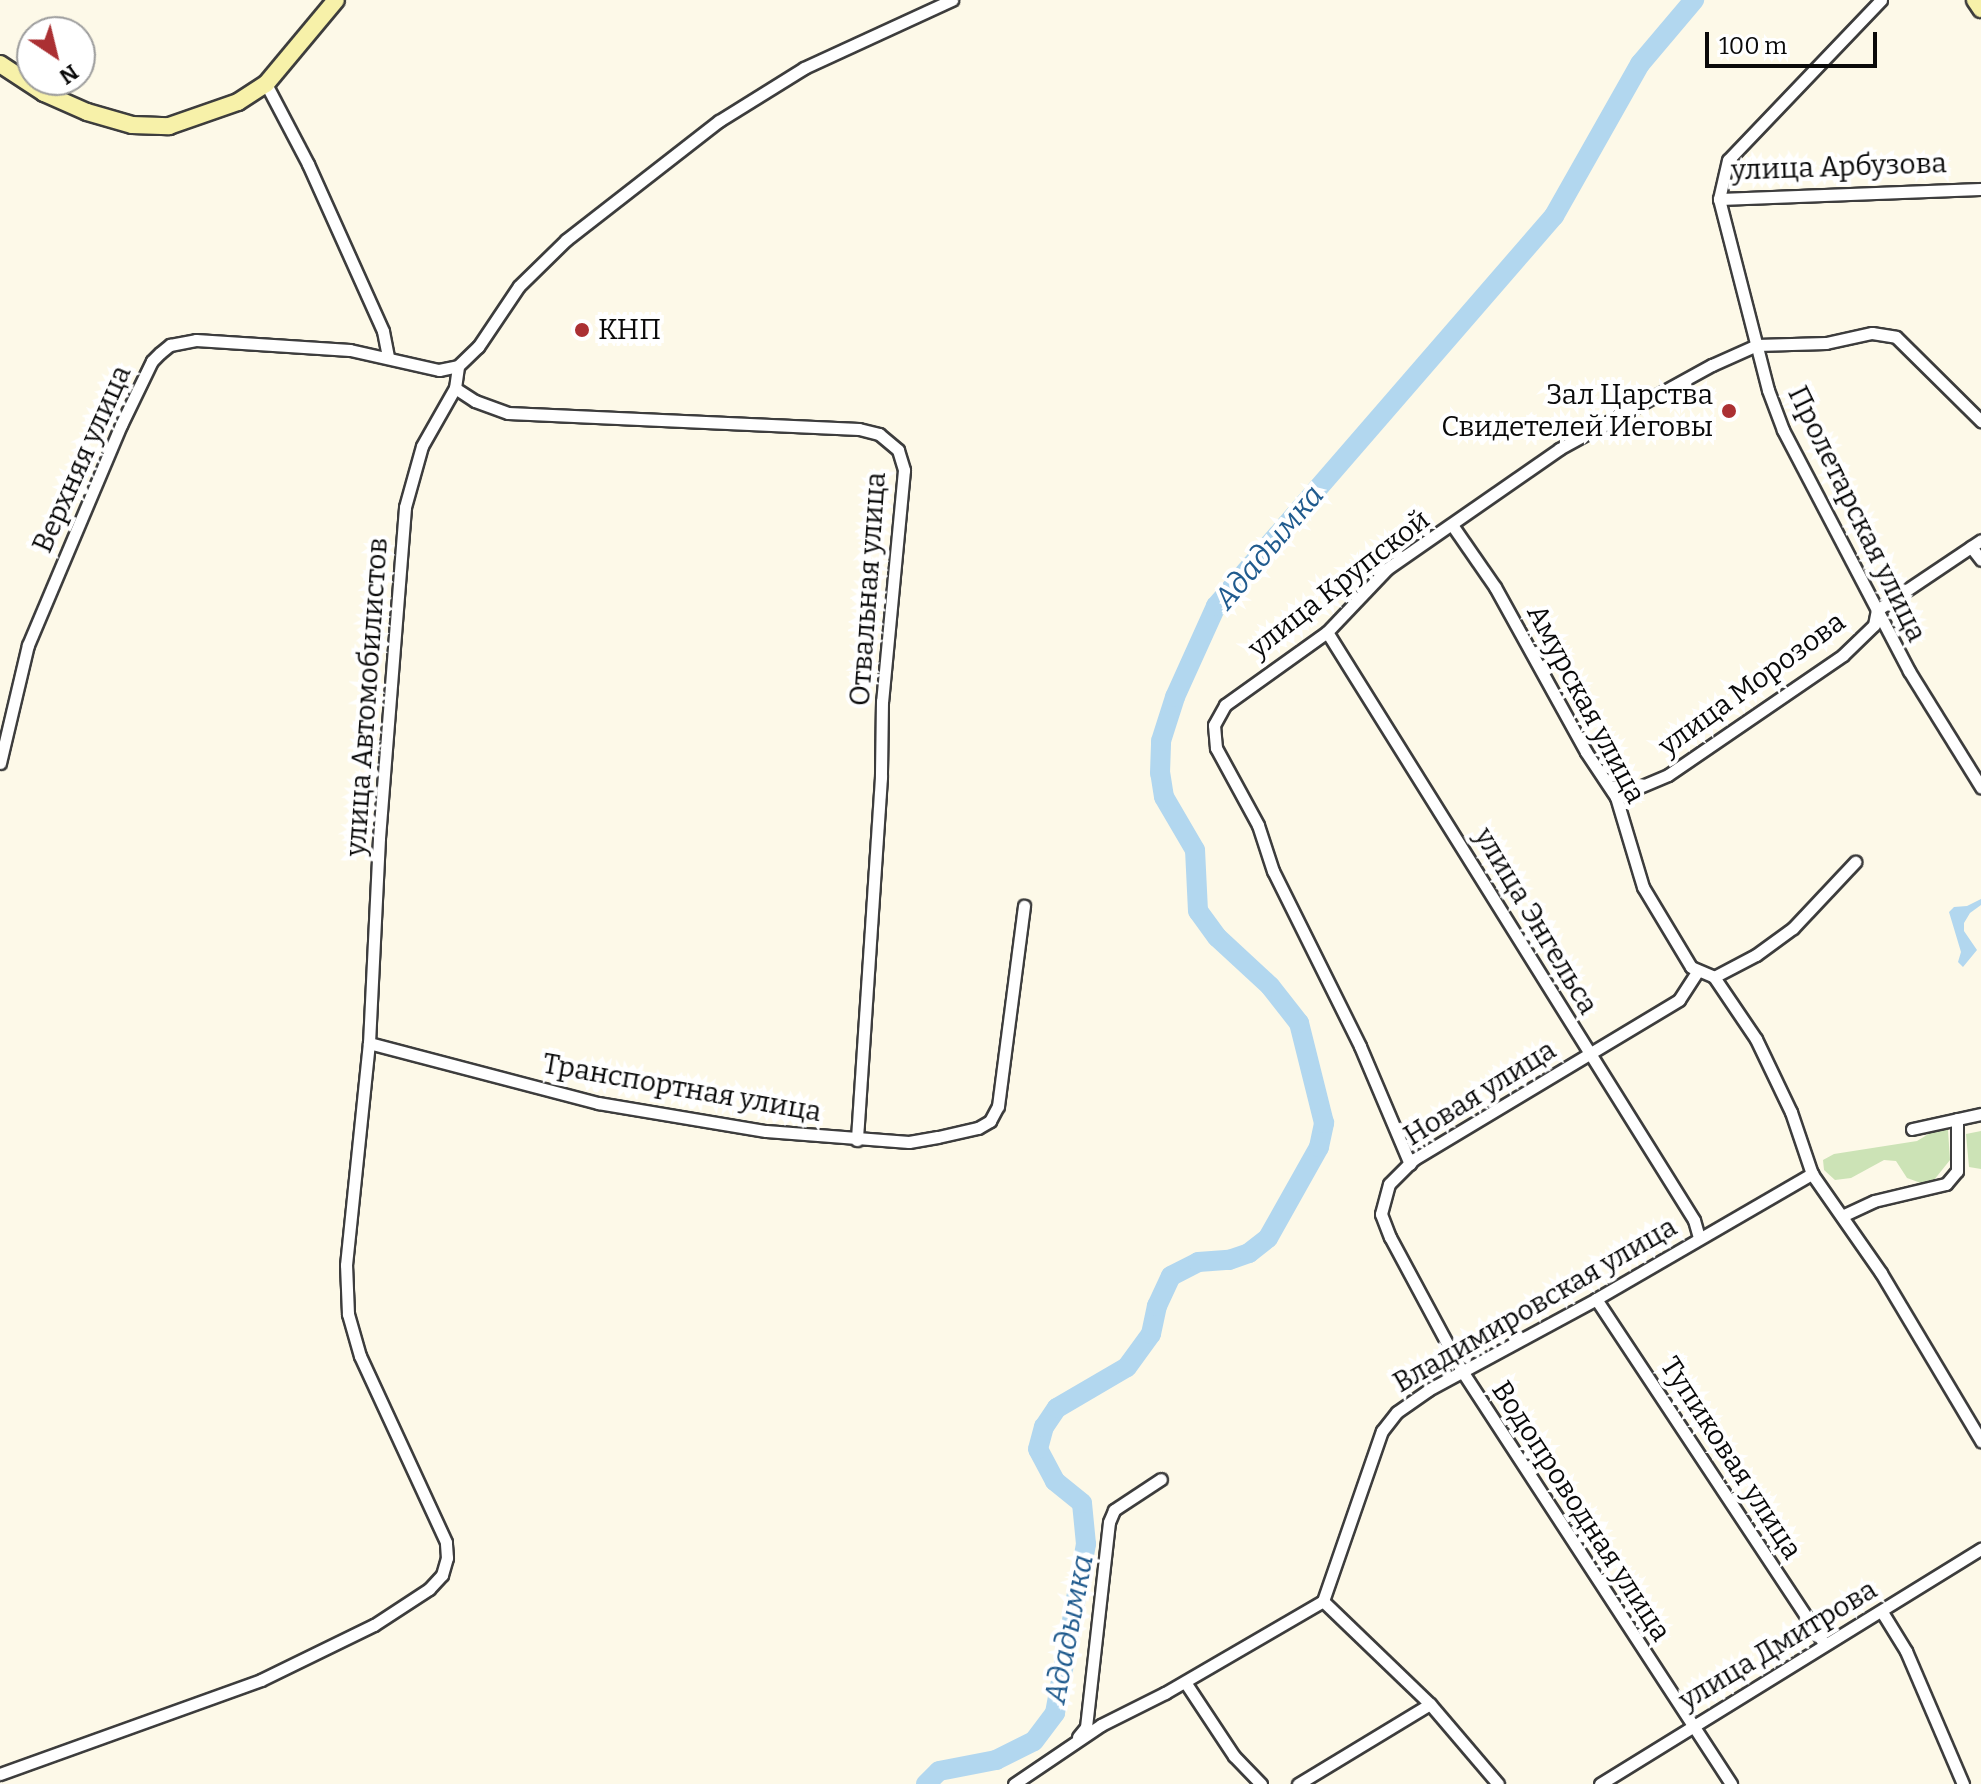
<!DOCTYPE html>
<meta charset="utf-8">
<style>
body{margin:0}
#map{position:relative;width:1981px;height:1784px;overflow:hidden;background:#fdf9e8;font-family:Bitter,serif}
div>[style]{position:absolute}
.green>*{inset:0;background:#cce3b6}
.water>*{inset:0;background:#b2d7ef}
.river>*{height:20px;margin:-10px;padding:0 10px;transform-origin:10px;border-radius:10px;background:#b2d7ef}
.roads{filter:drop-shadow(2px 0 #3d3d3d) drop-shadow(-2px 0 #3d3d3d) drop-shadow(0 2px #3d3d3d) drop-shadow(0 -2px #3d3d3d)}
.street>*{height:11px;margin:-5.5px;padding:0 5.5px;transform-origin:5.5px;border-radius:5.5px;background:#fff}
.secondary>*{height:16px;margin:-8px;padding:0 8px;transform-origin:8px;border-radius:8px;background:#f7f1a9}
.dots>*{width:22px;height:22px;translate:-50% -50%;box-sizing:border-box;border:4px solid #fff;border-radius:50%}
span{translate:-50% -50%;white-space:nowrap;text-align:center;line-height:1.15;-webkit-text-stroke:8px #fff;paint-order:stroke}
.street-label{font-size:28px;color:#0a0a0a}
.poi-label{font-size:28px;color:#0a0a0a}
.left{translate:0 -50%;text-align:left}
.right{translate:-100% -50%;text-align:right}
.water-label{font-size:30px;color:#205b8e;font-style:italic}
.north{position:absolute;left:16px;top:16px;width:80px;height:80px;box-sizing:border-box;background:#fff;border:2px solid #9d9d9d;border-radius:50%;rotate:145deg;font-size:22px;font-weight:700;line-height:32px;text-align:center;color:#0a0a0a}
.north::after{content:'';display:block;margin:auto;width:28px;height:36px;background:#ab3033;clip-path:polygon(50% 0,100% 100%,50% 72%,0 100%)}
.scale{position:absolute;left:1705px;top:32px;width:172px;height:36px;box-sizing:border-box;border:4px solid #0a0a0a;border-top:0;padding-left:10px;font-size:24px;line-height:28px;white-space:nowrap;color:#0a0a0a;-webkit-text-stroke:6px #fff;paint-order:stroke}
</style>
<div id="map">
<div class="green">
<i style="clip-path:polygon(1940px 1127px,1948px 1130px,1950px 1160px,1934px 1180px,1921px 1183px,1907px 1178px,1896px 1161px,1884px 1160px,1851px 1178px,1835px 1180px,1824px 1170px,1823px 1160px,1834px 1154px,1917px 1141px)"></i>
<i style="clip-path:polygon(1981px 1131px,1981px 1169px,1969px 1167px,1966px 1134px)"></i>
</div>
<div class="water">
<i style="clip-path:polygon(1981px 899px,1981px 905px,1970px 913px,1964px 923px,1964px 931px,1977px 950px,1963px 967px,1958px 962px,1961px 952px,1949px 912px,1954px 907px,1967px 906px)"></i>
</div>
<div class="river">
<i style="left:926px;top:1784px;width:18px;rotate:-45deg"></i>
<i style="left:939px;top:1771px;width:58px;rotate:-10.9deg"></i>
<i style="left:996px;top:1760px;width:42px;rotate:-26.6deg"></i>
<i style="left:1034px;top:1741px;width:35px;rotate:-53deg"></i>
<i style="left:1055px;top:1713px;width:172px;rotate:-79.6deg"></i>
<i style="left:1086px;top:1544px;width:41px;rotate:-95.6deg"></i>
<i style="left:1082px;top:1503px;width:35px;rotate:-141deg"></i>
<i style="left:1055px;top:1481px;width:36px;rotate:-118deg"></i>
<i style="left:1038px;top:1449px;width:23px;rotate:-75deg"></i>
<i style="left:1044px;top:1427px;width:23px;rotate:-56deg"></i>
<i style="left:1057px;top:1408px;width:81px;rotate:-30.4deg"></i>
<i style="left:1127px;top:1367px;width:41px;rotate:-54deg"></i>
<i style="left:1151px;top:1334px;width:29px;rotate:-78deg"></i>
<i style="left:1157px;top:1306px;width:33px;rotate:-65deg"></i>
<i style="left:1171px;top:1276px;width:30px;rotate:-27deg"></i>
<i style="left:1198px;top:1262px;width:31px;rotate:-4deg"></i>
<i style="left:1229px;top:1260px;width:21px;rotate:-19deg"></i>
<i style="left:1249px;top:1253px;width:24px;rotate:-38deg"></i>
<i style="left:1268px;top:1238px;width:104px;rotate:-60.7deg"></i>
<i style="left:1319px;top:1147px;width:25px;rotate:-78deg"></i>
<i style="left:1324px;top:1123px;width:103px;rotate:-104deg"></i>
<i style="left:1299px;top:1023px;width:47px;rotate:-128.1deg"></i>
<i style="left:1270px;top:986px;width:72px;rotate:-137.2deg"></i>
<i style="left:1217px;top:937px;width:32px;rotate:-126deg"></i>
<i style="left:1198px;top:911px;width:61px;rotate:-92.8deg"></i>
<i style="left:1195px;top:850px;width:61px;rotate:-120.3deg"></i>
<i style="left:1164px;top:797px;width:24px;rotate:-99deg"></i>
<i style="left:1160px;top:773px;width:32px;rotate:-88deg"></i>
<i style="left:1161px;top:741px;width:46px;rotate:-72.3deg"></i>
<i style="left:1175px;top:697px;width:100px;rotate:-65.7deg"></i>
<i style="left:1216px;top:606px;width:516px;rotate:-49.09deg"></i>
<i style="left:1554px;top:216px;width:175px;rotate:-60.5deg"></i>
<i style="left:1640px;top:64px;width:84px;rotate:-49.8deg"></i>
</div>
<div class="roads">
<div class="street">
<i style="left:1881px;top:0;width:221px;rotate:133.7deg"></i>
<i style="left:1728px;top:160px;width:40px;rotate:103deg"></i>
<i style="left:1719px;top:199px;width:197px;rotate:75.6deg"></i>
<i style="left:1768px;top:390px;width:43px;rotate:69.4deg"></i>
<i style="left:1783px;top:430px;width:272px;rotate:62.4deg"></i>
<i style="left:1909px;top:671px;width:137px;rotate:58.2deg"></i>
<i style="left:266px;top:84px;width:90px;rotate:62.3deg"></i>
<i style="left:308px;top:164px;width:183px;rotate:65.8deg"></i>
<i style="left:383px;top:331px;width:25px;rotate:79deg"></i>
<i style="left:1719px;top:199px;width:262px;rotate:-2.2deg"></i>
<i style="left:455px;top:388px;width:24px;rotate:33deg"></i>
<i style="left:475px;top:401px;width:35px;rotate:20deg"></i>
<i style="left:508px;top:413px;width:351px;rotate:2.6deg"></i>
<i style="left:859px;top:429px;width:21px;rotate:14deg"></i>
<i style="left:879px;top:434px;width:25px;rotate:40deg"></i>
<i style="left:898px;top:450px;width:21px;rotate:73deg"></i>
<i style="left:904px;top:470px;width:232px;rotate:95.4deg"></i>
<i style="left:882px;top:701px;width:76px;rotate:90.8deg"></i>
<i style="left:881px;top:777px;width:364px;rotate:93.8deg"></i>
<i style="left:1452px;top:525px;width:75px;rotate:55.3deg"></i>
<i style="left:1495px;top:587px;width:188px;rotate:61.1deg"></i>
<i style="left:1586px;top:752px;width:54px;rotate:56.3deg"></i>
<i style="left:1616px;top:797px;width:94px;rotate:73.3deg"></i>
<i style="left:1643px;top:887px;width:93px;rotate:59deg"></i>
<i style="left:1691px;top:967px;width:25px;rotate:23deg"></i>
<i style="left:1714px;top:977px;width:75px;rotate:55.9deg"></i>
<i style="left:1756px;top:1039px;width:81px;rotate:64.4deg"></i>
<i style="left:1791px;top:1112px;width:65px;rotate:71.3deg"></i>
<i style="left:1812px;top:1174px;width:121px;rotate:55.1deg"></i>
<i style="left:1881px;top:1273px;width:196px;rotate:59.2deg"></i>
<i style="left:1971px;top:547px;width:16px;rotate:52deg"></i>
<i style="left:1327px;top:632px;width:693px;rotate:58.03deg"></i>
<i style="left:1694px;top:1220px;width:19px;rotate:74deg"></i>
<i style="left:0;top:763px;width:121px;rotate:-76.7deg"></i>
<i style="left:28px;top:645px;width:239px;rotate:-67.1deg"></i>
<i style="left:121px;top:425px;width:71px;rotate:-64.2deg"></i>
<i style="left:152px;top:361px;width:11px;rotate:-45deg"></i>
<i style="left:160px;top:353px;width:13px;rotate:-39deg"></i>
<i style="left:170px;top:345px;width:26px;rotate:-11deg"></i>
<i style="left:196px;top:340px;width:154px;rotate:3.7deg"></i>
<i style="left:350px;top:350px;width:91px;rotate:12.7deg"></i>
<i style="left:439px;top:370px;width:19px;rotate:-12deg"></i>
<i style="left:458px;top:366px;width:28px;rotate:-44deg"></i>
<i style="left:478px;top:347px;width:73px;rotate:-56.1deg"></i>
<i style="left:519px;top:286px;width:66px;rotate:-44.4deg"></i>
<i style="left:566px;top:240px;width:194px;rotate:-37.9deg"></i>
<i style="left:719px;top:121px;width:100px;rotate:-31.9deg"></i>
<i style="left:804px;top:68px;width:163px;rotate:-24.7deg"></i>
<i style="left:1616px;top:797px;width:56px;rotate:-22.9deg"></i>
<i style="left:1668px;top:775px;width:212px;rotate:-34.4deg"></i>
<i style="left:1843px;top:655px;width:43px;rotate:-44.1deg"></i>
<i style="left:1874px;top:625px;width:15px;rotate:-79deg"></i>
<i style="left:1877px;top:610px;width:125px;rotate:-33.9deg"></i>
<i style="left:1697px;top:972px;width:33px;rotate:123deg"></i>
<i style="left:1679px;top:1000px;width:309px;rotate:149deg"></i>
<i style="left:1414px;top:1159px;width:35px;rotate:135deg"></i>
<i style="left:1389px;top:1184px;width:31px;rotate:105deg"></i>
<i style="left:1381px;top:1214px;width:25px;rotate:69deg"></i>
<i style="left:1390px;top:1237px;width:152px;rotate:61.8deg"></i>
<i style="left:1462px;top:1371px;width:493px;rotate:56.9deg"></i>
<i style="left:1714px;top:977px;width:47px;rotate:-27.6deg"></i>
<i style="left:1756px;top:955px;width:46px;rotate:-36.1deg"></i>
<i style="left:1793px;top:928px;width:91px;rotate:-46.8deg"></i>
<i style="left:369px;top:1043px;width:237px;rotate:14.7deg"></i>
<i style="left:598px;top:1103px;width:170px;rotate:9.5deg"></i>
<i style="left:766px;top:1131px;width:143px;rotate:4.4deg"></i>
<i style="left:909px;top:1142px;width:29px;rotate:-10deg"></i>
<i style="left:938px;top:1137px;width:41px;rotate:-12.7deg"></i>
<i style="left:978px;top:1128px;width:14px;rotate:-30deg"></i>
<i style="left:990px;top:1121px;width:17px;rotate:-62deg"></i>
<i style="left:998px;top:1106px;width:202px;rotate:-82.6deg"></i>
<i style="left:1912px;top:1129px;width:71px;rotate:-12.3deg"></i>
<i style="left:1410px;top:1164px;width:128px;rotate:-113deg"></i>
<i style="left:1360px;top:1046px;width:195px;rotate:-116.4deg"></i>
<i style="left:1273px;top:871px;width:48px;rotate:-108.1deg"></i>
<i style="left:1258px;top:825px;width:88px;rotate:-118.6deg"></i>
<i style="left:1216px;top:748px;width:23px;rotate:-95deg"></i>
<i style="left:1214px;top:725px;width:23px;rotate:-61deg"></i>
<i style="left:1225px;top:705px;width:125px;rotate:-35.6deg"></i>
<i style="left:1327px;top:632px;width:88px;rotate:-46.4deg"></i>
<i style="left:1388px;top:568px;width:208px;rotate:-34.8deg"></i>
<i style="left:1559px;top:449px;width:175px;rotate:-28.8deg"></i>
<i style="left:1712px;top:365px;width:49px;rotate:-24deg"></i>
<i style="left:1757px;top:345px;width:69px;rotate:-1.7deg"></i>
<i style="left:1826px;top:343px;width:47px;rotate:-12.3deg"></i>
<i style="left:1872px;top:333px;width:24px;rotate:9deg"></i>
<i style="left:1896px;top:337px;width:120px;rotate:44.7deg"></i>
<i style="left:1842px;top:1216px;width:35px;rotate:-25deg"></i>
<i style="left:1874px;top:1201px;width:74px;rotate:-13.3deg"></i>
<i style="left:1946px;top:1184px;width:17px;rotate:-50deg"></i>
<i style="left:1957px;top:1171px;width:52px;rotate:-90deg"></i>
<i style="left:1596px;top:1299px;width:414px;rotate:56.5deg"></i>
<i style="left:1323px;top:1601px;width:149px;rotate:43.9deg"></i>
<i style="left:1430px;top:1704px;width:105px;rotate:49.6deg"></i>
<i style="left:1882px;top:1612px;width:46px;rotate:58.4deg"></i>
<i style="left:1906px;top:1651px;width:145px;rotate:66.8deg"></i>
<i style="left:1185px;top:1682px;width:89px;rotate:56.5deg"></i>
<i style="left:1234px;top:1756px;width:39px;rotate:46deg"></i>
<i style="left:1078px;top:1737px;width:13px;rotate:-51deg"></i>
<i style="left:1086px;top:1727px;width:206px;rotate:-83.6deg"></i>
<i style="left:1109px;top:1522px;width:13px;rotate:-67deg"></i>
<i style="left:1114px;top:1510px;width:56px;rotate:-33.4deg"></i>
<i style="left:0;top:1774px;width:277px;rotate:-19.8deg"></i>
<i style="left:261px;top:1680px;width:126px;rotate:-26deg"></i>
<i style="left:374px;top:1625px;width:66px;rotate:-33.2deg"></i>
<i style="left:429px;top:1589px;width:19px;rotate:-47deg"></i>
<i style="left:442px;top:1575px;width:18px;rotate:-74deg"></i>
<i style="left:447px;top:1558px;width:16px;rotate:-94deg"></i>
<i style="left:446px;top:1542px;width:205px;rotate:-114.8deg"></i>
<i style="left:360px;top:1356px;width:44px;rotate:-105.9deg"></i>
<i style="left:348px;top:1314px;width:49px;rotate:-92.3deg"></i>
<i style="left:346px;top:1265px;width:223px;rotate:-84.1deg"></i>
<i style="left:369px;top:1043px;width:205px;rotate:-87.2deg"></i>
<i style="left:379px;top:838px;width:332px;rotate:-85.5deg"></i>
<i style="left:405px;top:507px;width:63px;rotate:-74.4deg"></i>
<i style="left:422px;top:446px;width:67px;rotate:-60.4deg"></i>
<i style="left:455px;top:388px;width:22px;rotate:-82deg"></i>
<i style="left:1014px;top:1784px;width:105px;rotate:-34.1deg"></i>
<i style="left:1101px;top:1725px;width:72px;rotate:-26.6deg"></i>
<i style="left:1165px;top:1693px;width:183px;rotate:-30.2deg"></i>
<i style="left:1323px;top:1601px;width:180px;rotate:-70.9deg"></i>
<i style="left:1382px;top:1431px;width:24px;rotate:-52deg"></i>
<i style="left:1397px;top:1412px;width:38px;rotate:-35deg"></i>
<i style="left:1428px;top:1390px;width:191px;rotate:-28.4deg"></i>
<i style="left:1596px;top:1299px;width:250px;rotate:-30.1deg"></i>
<i style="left:1298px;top:1784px;width:154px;rotate:-31.2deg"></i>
<i style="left:1600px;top:1784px;width:448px;rotate:-31.7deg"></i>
</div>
<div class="secondary">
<i style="left:1975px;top:0;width:11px;rotate:56deg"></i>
<i style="left:0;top:64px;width:53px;rotate:33.4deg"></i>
<i style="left:44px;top:93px;width:47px;rotate:23.8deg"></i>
<i style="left:87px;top:112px;width:47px;rotate:16.1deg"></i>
<i style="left:132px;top:125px;width:37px;rotate:2deg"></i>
<i style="left:169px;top:126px;width:73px;rotate:-19.2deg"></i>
<i style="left:238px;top:102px;width:33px;rotate:-33deg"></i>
<i style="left:266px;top:84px;width:109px;rotate:-50.2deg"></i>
</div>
</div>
<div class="dots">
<i style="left:582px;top:330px;background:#ab3033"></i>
<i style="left:1729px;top:411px;background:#ab3033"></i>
</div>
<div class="street-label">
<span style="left:1839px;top:167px;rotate:-2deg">улица Арбузова</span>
<span style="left:82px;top:459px;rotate:-66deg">Верхняя улица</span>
<span style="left:1857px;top:514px;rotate:64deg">Пролетарская улица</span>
<span style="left:1339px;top:584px;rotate:-38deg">улица Крупской</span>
<span style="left:868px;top:589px;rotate:-86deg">Отвальная улица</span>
<span style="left:1752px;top:684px;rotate:-36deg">улица Морозова</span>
<span style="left:367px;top:697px;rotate:-86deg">улица Автомобилистов</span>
<span style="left:1586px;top:704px;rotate:62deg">Амурская улица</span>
<span style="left:1536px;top:921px;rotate:59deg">улица Энгельса</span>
<span style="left:682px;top:1088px;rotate:10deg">Транспортная улица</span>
<span style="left:1480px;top:1093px;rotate:-32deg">Новая улица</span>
<span style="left:1535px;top:1305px;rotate:-30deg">Владимировская улица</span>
<span style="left:1731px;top:1458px;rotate:57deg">Тупиковая улица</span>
<span style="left:1581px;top:1511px;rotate:57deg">Водопроводная улица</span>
<span style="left:1778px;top:1645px;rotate:-31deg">улица Дмитрова</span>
</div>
<div class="poi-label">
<span class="left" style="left:598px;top:330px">КНП</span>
<span class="right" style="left:1713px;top:411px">Зал Царства<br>Свидетелей Иеговы</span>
</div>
<div class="water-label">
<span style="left:1269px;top:547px;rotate:-50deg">Ададымка</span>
<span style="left:1069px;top:1629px;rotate:-79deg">Ададымка</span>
</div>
<div class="north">N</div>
<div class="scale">100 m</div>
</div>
